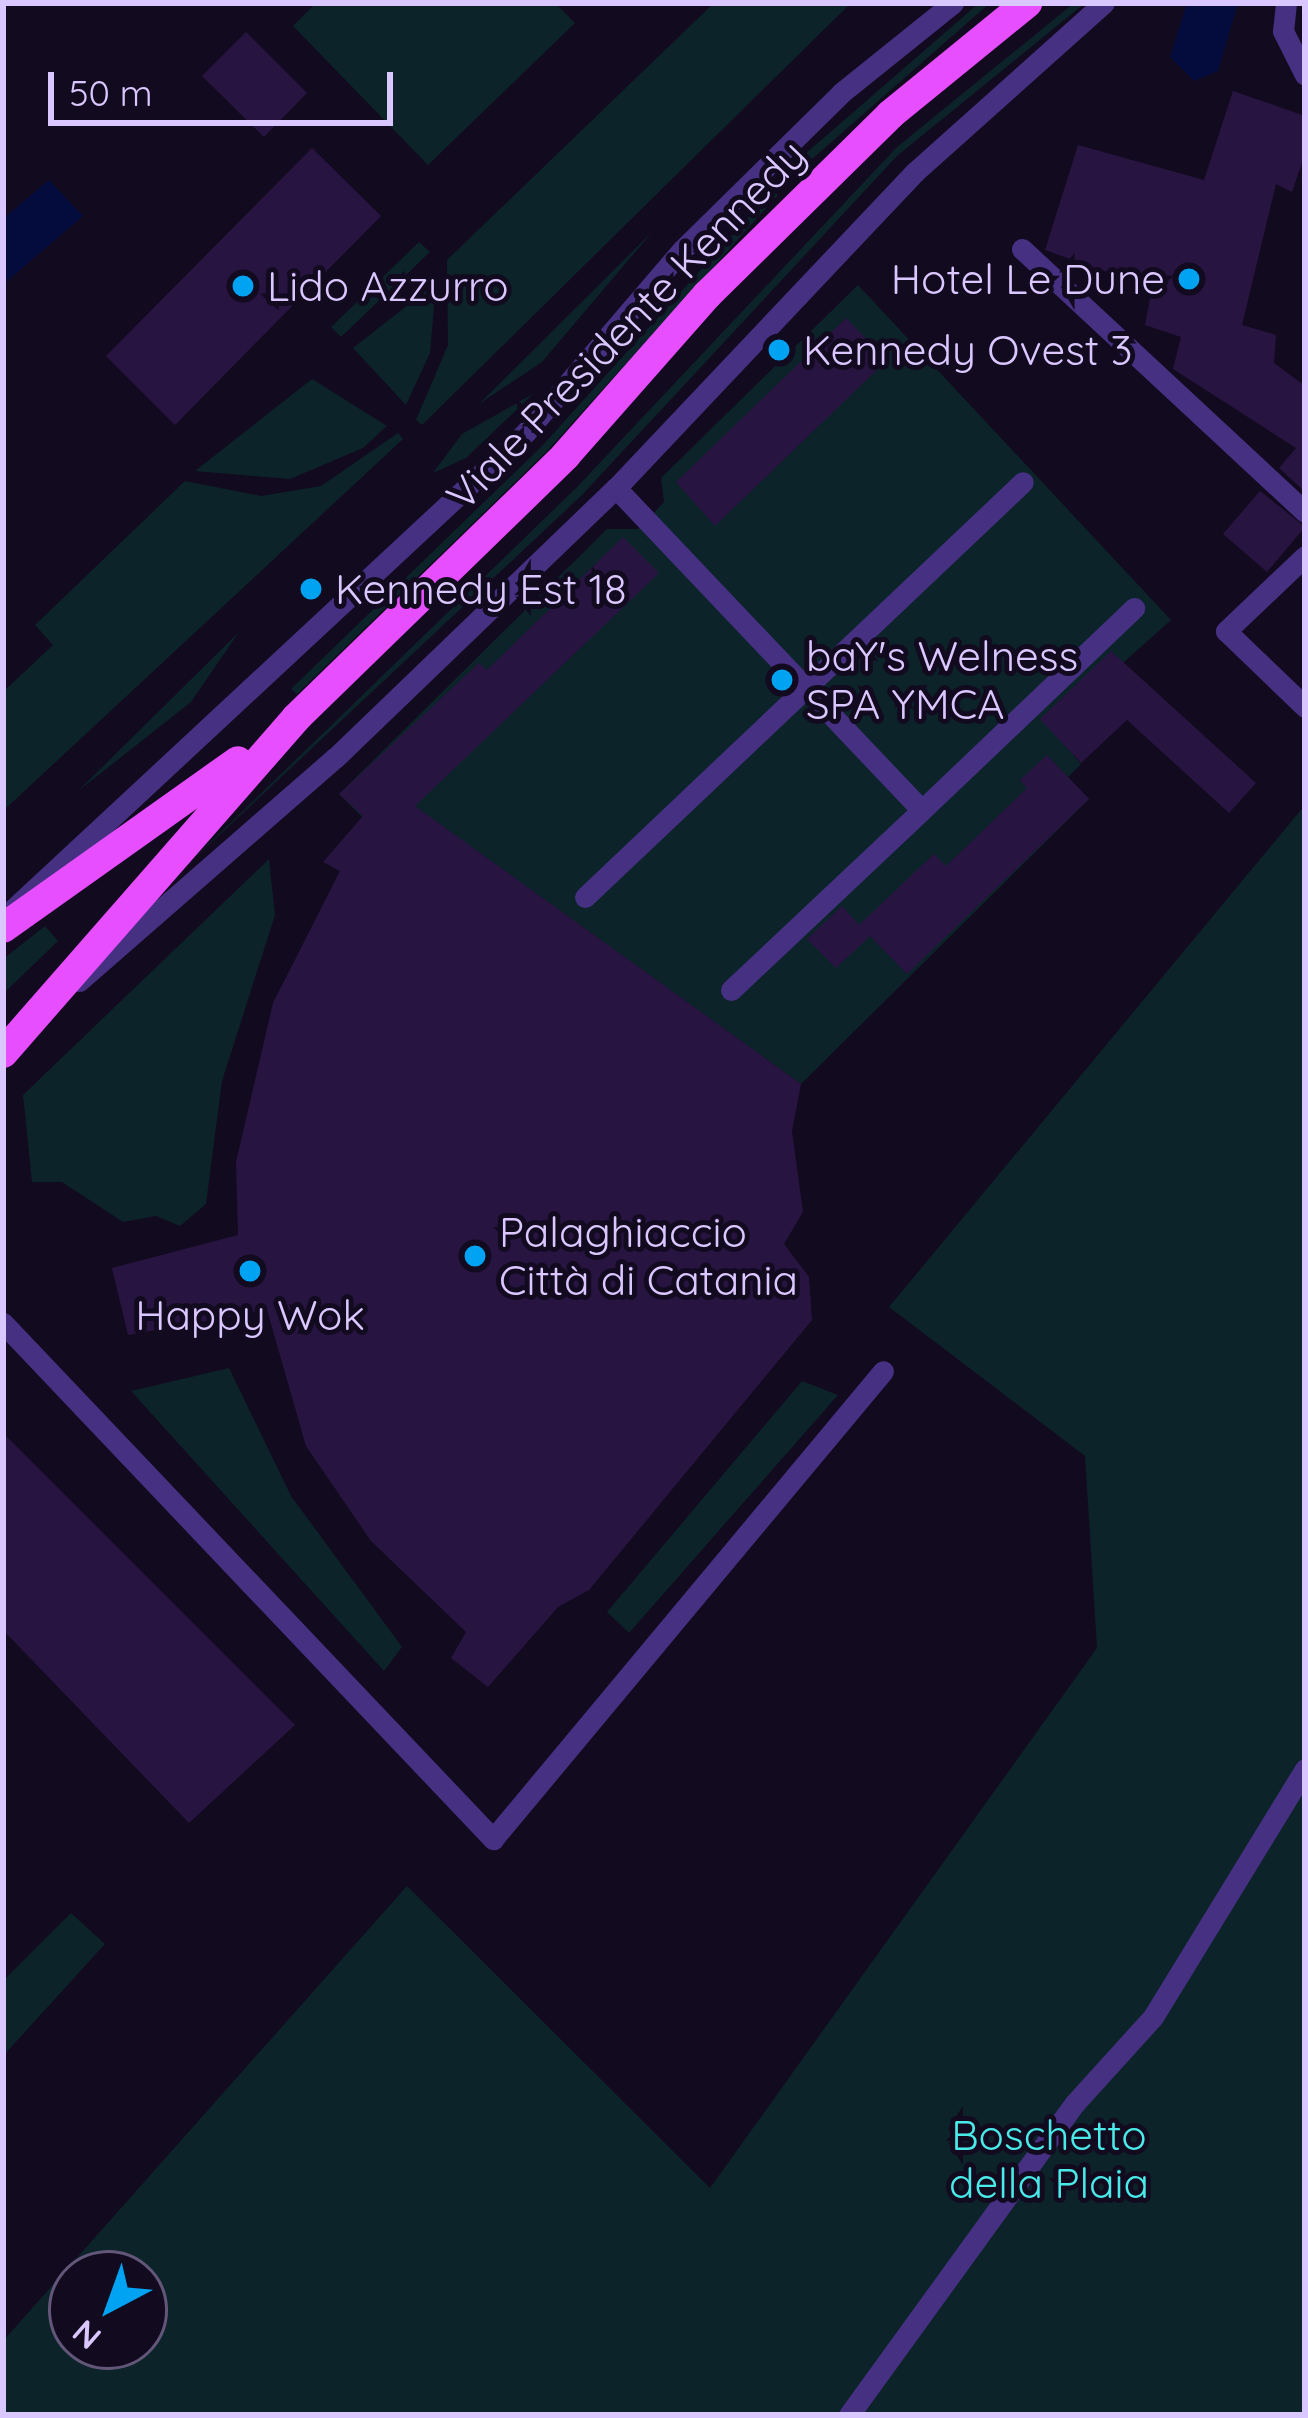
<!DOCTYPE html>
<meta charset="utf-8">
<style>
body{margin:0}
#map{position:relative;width:1308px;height:2418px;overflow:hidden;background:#120a1f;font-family:Quicksand,sans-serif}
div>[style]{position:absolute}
.green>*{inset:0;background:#0c2329}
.water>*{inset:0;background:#040c3d}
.building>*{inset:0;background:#281441}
.lane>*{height:21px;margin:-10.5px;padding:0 10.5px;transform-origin:10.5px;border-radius:10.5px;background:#463082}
.primary>*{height:30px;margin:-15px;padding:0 15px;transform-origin:15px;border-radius:15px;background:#e64eff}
.dots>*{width:33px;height:33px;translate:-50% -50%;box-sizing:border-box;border:6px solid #120a1f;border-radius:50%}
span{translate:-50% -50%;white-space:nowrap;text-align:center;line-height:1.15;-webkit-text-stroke:10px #120a1f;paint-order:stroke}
.poi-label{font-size:42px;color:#dbc7ff}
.right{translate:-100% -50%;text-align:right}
.left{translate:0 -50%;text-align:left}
.street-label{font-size:42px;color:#dbc7ff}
.park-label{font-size:42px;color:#49eae7}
.frame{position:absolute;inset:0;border:6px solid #dbc7ff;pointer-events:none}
.north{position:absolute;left:48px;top:2250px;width:120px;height:120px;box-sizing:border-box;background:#120a1f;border:3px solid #625679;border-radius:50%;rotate:221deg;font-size:33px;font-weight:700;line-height:48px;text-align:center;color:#dbc7ff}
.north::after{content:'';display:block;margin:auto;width:42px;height:54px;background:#00a2f2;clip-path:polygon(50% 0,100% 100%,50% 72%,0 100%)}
.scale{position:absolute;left:48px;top:72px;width:345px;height:54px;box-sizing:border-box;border:6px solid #dbc7ff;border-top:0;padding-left:15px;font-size:36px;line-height:42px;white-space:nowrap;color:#dbc7ff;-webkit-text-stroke:9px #120a1f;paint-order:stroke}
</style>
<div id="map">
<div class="green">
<i style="clip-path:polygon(316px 3px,555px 3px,575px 23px,428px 165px,293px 26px)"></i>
<i style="clip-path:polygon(714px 3px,851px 3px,422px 425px,416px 420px,448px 345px,447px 260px)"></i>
<i style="clip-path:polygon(979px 3px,990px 3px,795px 174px,789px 168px)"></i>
<i style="clip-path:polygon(1074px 3px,1085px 3px,897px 156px,582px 495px,181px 871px,577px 487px,897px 147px)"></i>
<i style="clip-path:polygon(772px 191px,778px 195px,546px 452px,297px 694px,291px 689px,543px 445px)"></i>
<i style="clip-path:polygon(653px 231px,542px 362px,479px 404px)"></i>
<i style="clip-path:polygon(419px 242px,430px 252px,341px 337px,331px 327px)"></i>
<i style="clip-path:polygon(436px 283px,430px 353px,406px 405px,353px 348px)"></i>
<i style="clip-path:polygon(858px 285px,1171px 620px,1086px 696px,1061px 741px,1081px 764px,1068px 777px,1089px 799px,801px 1084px,424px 813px,362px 817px,339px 794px,607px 529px,638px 529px,664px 502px,661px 478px)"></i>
<i style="clip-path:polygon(312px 379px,387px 426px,363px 448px,290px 479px,195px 471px)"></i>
<i style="clip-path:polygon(533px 394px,466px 458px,433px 473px,462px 434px)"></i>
<i style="clip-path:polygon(398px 433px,403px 439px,3px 811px,3px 692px,53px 645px,35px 625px,185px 481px,261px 496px,321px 486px)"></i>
<i style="clip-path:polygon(239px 632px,191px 702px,77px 792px)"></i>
<i style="clip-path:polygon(evenodd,1305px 805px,1305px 2415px,3px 2415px,3px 2341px,407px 1886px,710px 2188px,1097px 1648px,1085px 1456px,889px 1307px,1305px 805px,72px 2274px,144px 2274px,144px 2346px,72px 2346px,72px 2274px)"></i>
<i style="clip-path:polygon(269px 859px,275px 915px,222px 1081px,206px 1204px,180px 1226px,156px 1216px,123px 1222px,62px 1182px,32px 1182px,23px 1095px)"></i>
<i style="clip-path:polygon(45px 926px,58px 941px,3px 994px,3px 959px)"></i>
<i style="clip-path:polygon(229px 1368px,291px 1496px,402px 1647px,384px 1671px,131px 1391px)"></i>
<i style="clip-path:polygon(802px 1381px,838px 1395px,629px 1633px,607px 1612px)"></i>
<i style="clip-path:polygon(71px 1913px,105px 1944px,3px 2056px,3px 1981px)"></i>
</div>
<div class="water">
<i style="clip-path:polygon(1187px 3px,1238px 3px,1218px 71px,1194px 81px,1170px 57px)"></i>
<i style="clip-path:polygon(49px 180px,83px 216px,6px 282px,3px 219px)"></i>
</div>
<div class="building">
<i style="clip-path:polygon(246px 32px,307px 93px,264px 137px,202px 76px)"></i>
<i style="clip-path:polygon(1233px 91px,1305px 116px,1305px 154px,1292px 192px,1276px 184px,1242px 325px,1276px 335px,1274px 363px,1305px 386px,1305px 492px,1279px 468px,1296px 448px,1173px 369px,1181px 337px,1145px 325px,1152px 288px,1045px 250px,1078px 145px,1204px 180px)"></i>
<i style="clip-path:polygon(312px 148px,381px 216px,175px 425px,106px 356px)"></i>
<i style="clip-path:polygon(846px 318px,887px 360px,715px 526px,676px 482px)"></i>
<i style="clip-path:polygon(1260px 491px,1305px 527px,1267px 572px,1223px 534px)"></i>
<i style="clip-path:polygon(623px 537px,659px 573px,415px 806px,801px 1084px,792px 1131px,803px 1212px,784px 1244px,809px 1277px,812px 1320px,589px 1590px,558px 1607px,488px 1687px,451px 1658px,466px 1632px,371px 1541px,306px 1446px,267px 1310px,128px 1335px,112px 1268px,238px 1235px,236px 1162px,273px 1003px,340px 871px,323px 862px,363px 816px,339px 794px,479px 663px,487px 670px)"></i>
<i style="clip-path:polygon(1111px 651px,1256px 783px,1229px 813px,1127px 720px,1081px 763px,1040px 719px)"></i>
<i style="clip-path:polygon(1047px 755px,1089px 799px,907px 974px,870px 936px,836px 968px,807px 939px,842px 906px,859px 925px,934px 854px,946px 866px,1027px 788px,1020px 780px)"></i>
<i style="clip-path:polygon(3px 1433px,295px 1725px,189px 1823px,3px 1630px)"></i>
</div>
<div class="lane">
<i style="left:1286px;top:3px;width:28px;rotate:96deg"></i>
<i style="left:1283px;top:31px;width:49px;rotate:63.4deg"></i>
<i style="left:1022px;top:249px;width:386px;rotate:42.9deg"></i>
<i style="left:616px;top:488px;width:444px;rotate:46.5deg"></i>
<i style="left:922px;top:810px;width:293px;rotate:-43.6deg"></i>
<i style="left:1305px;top:556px;width:109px;rotate:136.5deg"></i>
<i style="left:1226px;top:631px;width:110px;rotate:43.9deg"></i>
<i style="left:585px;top:897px;width:603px;rotate:-43.46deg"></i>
<i style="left:9px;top:913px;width:706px;rotate:-42.93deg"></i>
<i style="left:526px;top:432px;width:240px;rotate:-49.4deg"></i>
<i style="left:682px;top:250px;width:223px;rotate:-44.6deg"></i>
<i style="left:841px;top:93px;width:144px;rotate:-38.8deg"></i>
<i style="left:79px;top:981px;width:340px;rotate:-41.1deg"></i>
<i style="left:335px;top:758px;width:390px;rotate:-43.9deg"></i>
<i style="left:616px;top:488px;width:436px;rotate:-46.6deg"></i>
<i style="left:916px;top:171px;width:252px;rotate:-41.8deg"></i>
<i style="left:731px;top:990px;width:262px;rotate:-43.3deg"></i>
<i style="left:3px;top:1323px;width:712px;rotate:46.48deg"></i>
<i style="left:493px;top:1839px;width:609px;rotate:-50.19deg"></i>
<i style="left:849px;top:2415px;width:385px;rotate:-54.1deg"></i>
<i style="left:1075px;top:2103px;width:116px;rotate:-47.8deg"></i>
<i style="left:1153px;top:2017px;width:291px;rotate:-58.5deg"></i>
</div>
<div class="primary">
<i style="left:3px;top:928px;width:288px;rotate:-35.4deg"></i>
<i style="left:3px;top:1053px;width:445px;rotate:-48.8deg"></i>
<i style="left:296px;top:718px;width:376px;rotate:-44.2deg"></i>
<i style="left:565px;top:456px;width:215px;rotate:-48.6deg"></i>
<i style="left:707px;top:295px;width:258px;rotate:-44.5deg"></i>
<i style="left:891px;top:114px;width:176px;rotate:-39.2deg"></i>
</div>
<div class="dots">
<i style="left:1189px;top:279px;background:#00a2f2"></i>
<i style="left:243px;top:286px;background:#00a2f2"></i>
<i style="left:779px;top:350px;background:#00a2f2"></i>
<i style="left:311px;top:589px;background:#00a2f2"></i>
<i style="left:782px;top:680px;background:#00a2f2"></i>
<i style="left:475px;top:1256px;background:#00a2f2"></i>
<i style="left:250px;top:1271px;background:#00a2f2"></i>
</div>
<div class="poi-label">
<span class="right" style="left:1165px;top:279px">Hotel Le Dune</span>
<span class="left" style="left:267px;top:286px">Lido Azzurro</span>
<span class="left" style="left:803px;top:350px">Kennedy Ovest 3</span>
<span class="left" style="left:335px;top:589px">Kennedy Est 18</span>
<span class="left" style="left:806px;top:680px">baY's Welness<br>SPA YMCA</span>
<span class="left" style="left:499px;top:1256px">Palaghiaccio<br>Città di Catania</span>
<span style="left:250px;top:1315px">Happy Wok</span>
</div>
<div class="street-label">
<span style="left:626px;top:325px;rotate:-46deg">Viale Presidente Kennedy</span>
</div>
<div class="park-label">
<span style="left:1049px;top:2159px">Boschetto<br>della Plaia</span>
</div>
<div class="frame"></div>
<div class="north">N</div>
<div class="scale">50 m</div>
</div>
